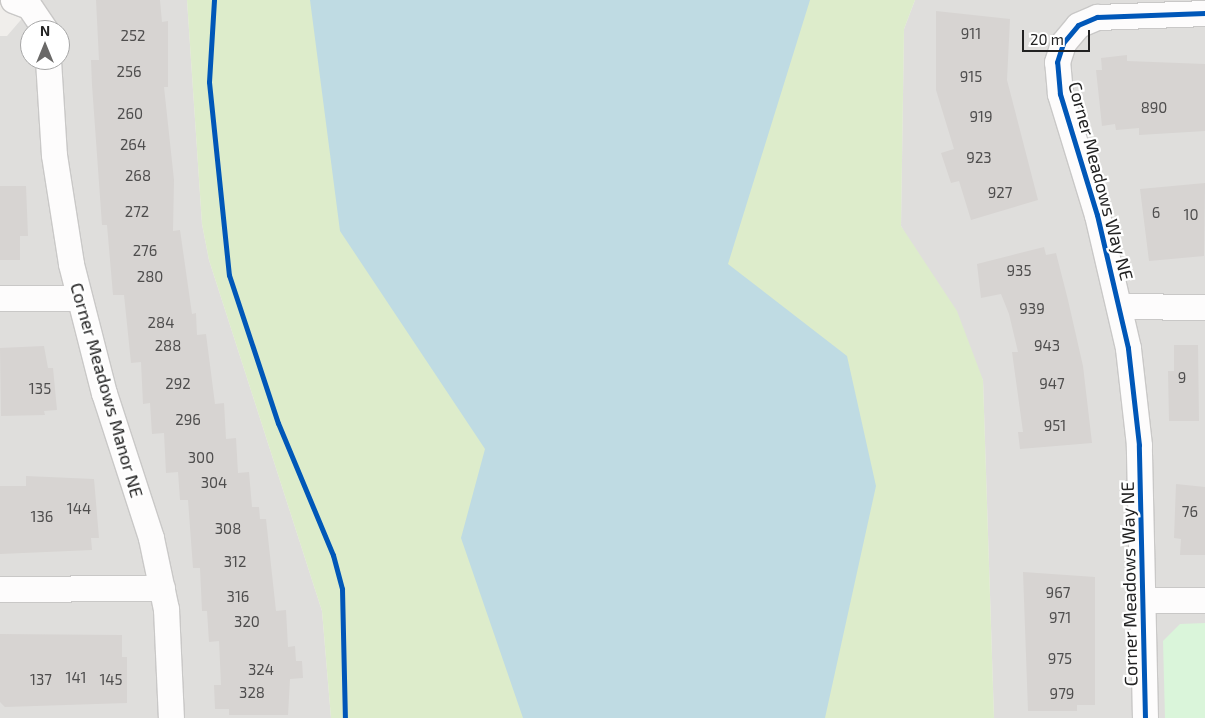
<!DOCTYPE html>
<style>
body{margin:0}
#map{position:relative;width:1205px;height:718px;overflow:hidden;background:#f0eeeb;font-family:"Exo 2",sans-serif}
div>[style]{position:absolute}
.residential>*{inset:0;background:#dfdedc}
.grass>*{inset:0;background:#ddeccb}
.park>*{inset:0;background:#daf5da}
.water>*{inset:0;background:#bfdbe3}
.building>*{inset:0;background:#d7d4d2}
.roads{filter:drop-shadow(1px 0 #c9c8c7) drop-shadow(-1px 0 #c9c8c7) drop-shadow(0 1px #c9c8c7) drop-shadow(0 -1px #c9c8c7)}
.street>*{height:25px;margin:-12.5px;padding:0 12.5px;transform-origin:12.5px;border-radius:12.5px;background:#fdfcfc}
.cycleway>*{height:5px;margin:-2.5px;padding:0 2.5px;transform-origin:2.5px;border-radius:2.5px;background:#0057b8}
span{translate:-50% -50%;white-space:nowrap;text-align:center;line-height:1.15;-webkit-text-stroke:4.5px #fff;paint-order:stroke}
.number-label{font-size:15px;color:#4f4e4e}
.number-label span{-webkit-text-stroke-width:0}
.street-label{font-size:18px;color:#222}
.north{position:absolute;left:20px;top:20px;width:50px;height:50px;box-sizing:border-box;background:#fff;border:1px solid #a7a7a7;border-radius:50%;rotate:0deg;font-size:14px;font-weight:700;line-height:20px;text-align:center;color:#222}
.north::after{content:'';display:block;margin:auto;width:18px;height:22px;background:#6a6968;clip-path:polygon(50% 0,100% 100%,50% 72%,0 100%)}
.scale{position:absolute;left:1022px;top:30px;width:68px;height:22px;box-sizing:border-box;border:2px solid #222;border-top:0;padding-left:6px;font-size:15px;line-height:18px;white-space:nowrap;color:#222;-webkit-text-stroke:4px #fff;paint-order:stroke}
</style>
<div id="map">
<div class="residential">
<i style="clip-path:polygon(evenodd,38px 0,187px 0,202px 224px,209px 260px,322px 611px,331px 718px,0 718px,0 36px,7px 36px,38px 0,30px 30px,60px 30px,60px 60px,30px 60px,30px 30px)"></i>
<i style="clip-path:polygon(915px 0,1205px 0,1205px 718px,994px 718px,983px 380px,901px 226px,904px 29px)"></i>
</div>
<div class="grass">
<i style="clip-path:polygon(187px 0,915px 0,904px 29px,901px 226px,957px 311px,983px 380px,994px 718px,331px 718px,322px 611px,209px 260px,202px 224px)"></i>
</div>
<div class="park">
<i style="clip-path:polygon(1205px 623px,1205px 718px,1165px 718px,1163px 641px,1180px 624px)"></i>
</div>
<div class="water">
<i style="clip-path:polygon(310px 0,810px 0,728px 264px,847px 356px,876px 486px,825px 718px,523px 718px,461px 538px,485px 449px,340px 231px)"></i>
</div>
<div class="building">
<i style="clip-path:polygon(96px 0,160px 0,162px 22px,168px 21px,168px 87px,164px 87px,174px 180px,173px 231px,180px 230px,192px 314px,196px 313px,197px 335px,206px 334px,215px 404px,224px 403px,226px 439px,236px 438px,238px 473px,249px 472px,252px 507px,259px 507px,260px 519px,266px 519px,276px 611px,286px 610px,288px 647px,295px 646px,296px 661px,302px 661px,303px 678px,290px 679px,288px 715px,229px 715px,229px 709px,215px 709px,214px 685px,221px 685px,219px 641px,209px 642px,207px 611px,202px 611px,200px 568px,193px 568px,188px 500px,180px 500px,178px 472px,166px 473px,164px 433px,152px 434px,150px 403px,143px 404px,141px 362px,131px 363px,124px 295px,113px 295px,107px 225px,102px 225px,92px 85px,91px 60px,99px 60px)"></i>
<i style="clip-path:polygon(936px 11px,1010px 19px,1007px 80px,1038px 200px,971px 220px,959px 181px,951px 183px,941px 153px,954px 149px,936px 90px)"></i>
<i style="clip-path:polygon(1127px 55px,1127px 61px,1205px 64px,1205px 131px,1139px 135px,1139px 128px,1116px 130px,1115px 124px,1102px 126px,1096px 70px,1102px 70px,1101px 58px)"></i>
<i style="clip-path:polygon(1205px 183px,1204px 256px,1149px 261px,1140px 189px)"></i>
<i style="clip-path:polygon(0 186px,26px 186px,28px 236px,20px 236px,20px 260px,0 260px)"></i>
<i style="clip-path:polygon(1044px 247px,1046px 255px,1056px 253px,1068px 300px,1083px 366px,1092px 443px,1020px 449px,1018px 432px,1023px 432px,1012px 352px,1018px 352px,1009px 314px,1001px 294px,981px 298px,977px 264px)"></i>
<i style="clip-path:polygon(1174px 345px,1198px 345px,1199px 421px,1169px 421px,1168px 371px,1174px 371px)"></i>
<i style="clip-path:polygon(44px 346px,48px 368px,53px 368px,57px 410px,44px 411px,45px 415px,1px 416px,0 348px)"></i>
<i style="clip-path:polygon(26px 476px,94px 479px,99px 538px,91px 538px,92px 550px,0 554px,0 486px,26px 486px)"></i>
<i style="clip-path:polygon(1176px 484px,1205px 487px,1205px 555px,1180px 555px,1181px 539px,1174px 538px)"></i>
<i style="clip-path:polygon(1023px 572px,1095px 577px,1095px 705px,1077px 705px,1077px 711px,1028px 711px)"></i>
<i style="clip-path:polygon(0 634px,122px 635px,122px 657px,127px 657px,127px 703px,5px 707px,0 702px)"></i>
</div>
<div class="roads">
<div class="street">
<i style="left:13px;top:0;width:17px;rotate:21deg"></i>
<i style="left:29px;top:6px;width:29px;rotate:56deg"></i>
<i style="left:48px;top:60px;width:95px;rotate:86.4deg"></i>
<i style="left:54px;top:155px;width:110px;rotate:81.1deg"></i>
<i style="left:71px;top:264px;width:133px;rotate:75.7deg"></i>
<i style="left:104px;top:393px;width:152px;rotate:72deg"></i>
<i style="left:151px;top:538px;width:73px;rotate:78.1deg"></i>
<i style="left:166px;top:609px;width:109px;rotate:87.4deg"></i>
<i style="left:0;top:298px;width:79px"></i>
<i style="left:1121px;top:306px;width:84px;rotate:0.7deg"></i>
<i style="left:0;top:589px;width:162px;rotate:-0.4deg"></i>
<i style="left:1144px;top:600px;width:61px"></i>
<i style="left:1145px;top:718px;width:273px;rotate:-91.3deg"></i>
<i style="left:1139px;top:445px;width:98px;rotate:-96.5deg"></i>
<i style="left:1128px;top:348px;width:137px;rotate:-103.1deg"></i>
<i style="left:1097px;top:215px;width:127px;rotate:-107deg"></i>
<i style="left:1060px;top:94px;width:32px;rotate:-95deg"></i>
<i style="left:1057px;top:62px;width:20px;rotate:-72deg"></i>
<i style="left:1063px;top:43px;width:23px;rotate:-50deg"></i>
<i style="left:1078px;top:25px;width:21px;rotate:-23deg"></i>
<i style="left:1097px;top:17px;width:108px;rotate:-2.1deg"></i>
</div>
</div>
<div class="cycleway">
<i style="left:214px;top:0;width:82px;rotate:93.5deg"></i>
<i style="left:209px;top:82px;width:194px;rotate:84.1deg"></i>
<i style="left:229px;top:275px;width:156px;rotate:71.7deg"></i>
<i style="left:278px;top:423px;width:143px;rotate:67.4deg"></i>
<i style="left:333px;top:555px;width:35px;rotate:75deg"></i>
<i style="left:342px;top:589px;width:129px;rotate:88.7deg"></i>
<i style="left:1145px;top:718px;width:273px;rotate:-91.3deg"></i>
<i style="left:1139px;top:445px;width:98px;rotate:-96.5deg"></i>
<i style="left:1128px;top:348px;width:137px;rotate:-103.1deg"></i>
<i style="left:1097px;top:215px;width:127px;rotate:-107deg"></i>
<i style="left:1060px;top:94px;width:32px;rotate:-95deg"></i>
<i style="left:1057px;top:62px;width:20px;rotate:-72deg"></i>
<i style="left:1063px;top:43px;width:23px;rotate:-50deg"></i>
<i style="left:1078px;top:25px;width:21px;rotate:-23deg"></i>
<i style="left:1097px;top:17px;width:108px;rotate:-2.1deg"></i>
</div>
<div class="number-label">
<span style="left:971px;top:34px">911</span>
<span style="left:133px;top:36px">252</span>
<span style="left:129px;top:72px">256</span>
<span style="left:971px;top:77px">915</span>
<span style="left:1154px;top:108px">890</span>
<span style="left:130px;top:114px">260</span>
<span style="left:981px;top:117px">919</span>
<span style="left:133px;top:145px">264</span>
<span style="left:979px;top:158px">923</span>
<span style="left:138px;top:176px">268</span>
<span style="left:1000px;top:193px">927</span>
<span style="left:137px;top:212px">272</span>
<span style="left:1156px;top:213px">6</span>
<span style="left:1191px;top:215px">10</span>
<span style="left:145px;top:251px">276</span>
<span style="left:1019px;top:271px">935</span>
<span style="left:150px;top:277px">280</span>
<span style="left:1032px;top:309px">939</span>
<span style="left:161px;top:323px">284</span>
<span style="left:168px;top:346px">288</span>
<span style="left:1047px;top:346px">943</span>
<span style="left:1182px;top:378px">9</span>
<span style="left:178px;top:384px">292</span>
<span style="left:1052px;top:384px">947</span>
<span style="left:40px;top:389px">135</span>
<span style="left:188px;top:420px">296</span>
<span style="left:1055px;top:426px">951</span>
<span style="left:201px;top:458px">300</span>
<span style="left:214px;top:483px">304</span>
<span style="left:79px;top:509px">144</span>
<span style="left:1190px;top:512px">76</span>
<span style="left:42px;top:517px">136</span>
<span style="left:228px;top:529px">308</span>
<span style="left:235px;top:562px">312</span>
<span style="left:1058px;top:593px">967</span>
<span style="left:238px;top:597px">316</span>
<span style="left:1060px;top:618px">971</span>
<span style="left:247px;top:622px">320</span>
<span style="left:1060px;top:659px">975</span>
<span style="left:261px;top:670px">324</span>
<span style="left:76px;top:678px">141</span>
<span style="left:41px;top:680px">137</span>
<span style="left:111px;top:680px">145</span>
<span style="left:252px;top:693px">328</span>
<span style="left:1062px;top:694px">979</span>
</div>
<div class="street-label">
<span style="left:1101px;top:181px;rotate:75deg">Corner Meadows Way NE</span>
<span style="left:107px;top:390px;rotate:74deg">Corner Meadows Manor NE</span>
<span style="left:1129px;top:584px;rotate:-91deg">Corner Meadows Way NE</span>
</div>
<div class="north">N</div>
<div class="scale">20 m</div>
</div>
